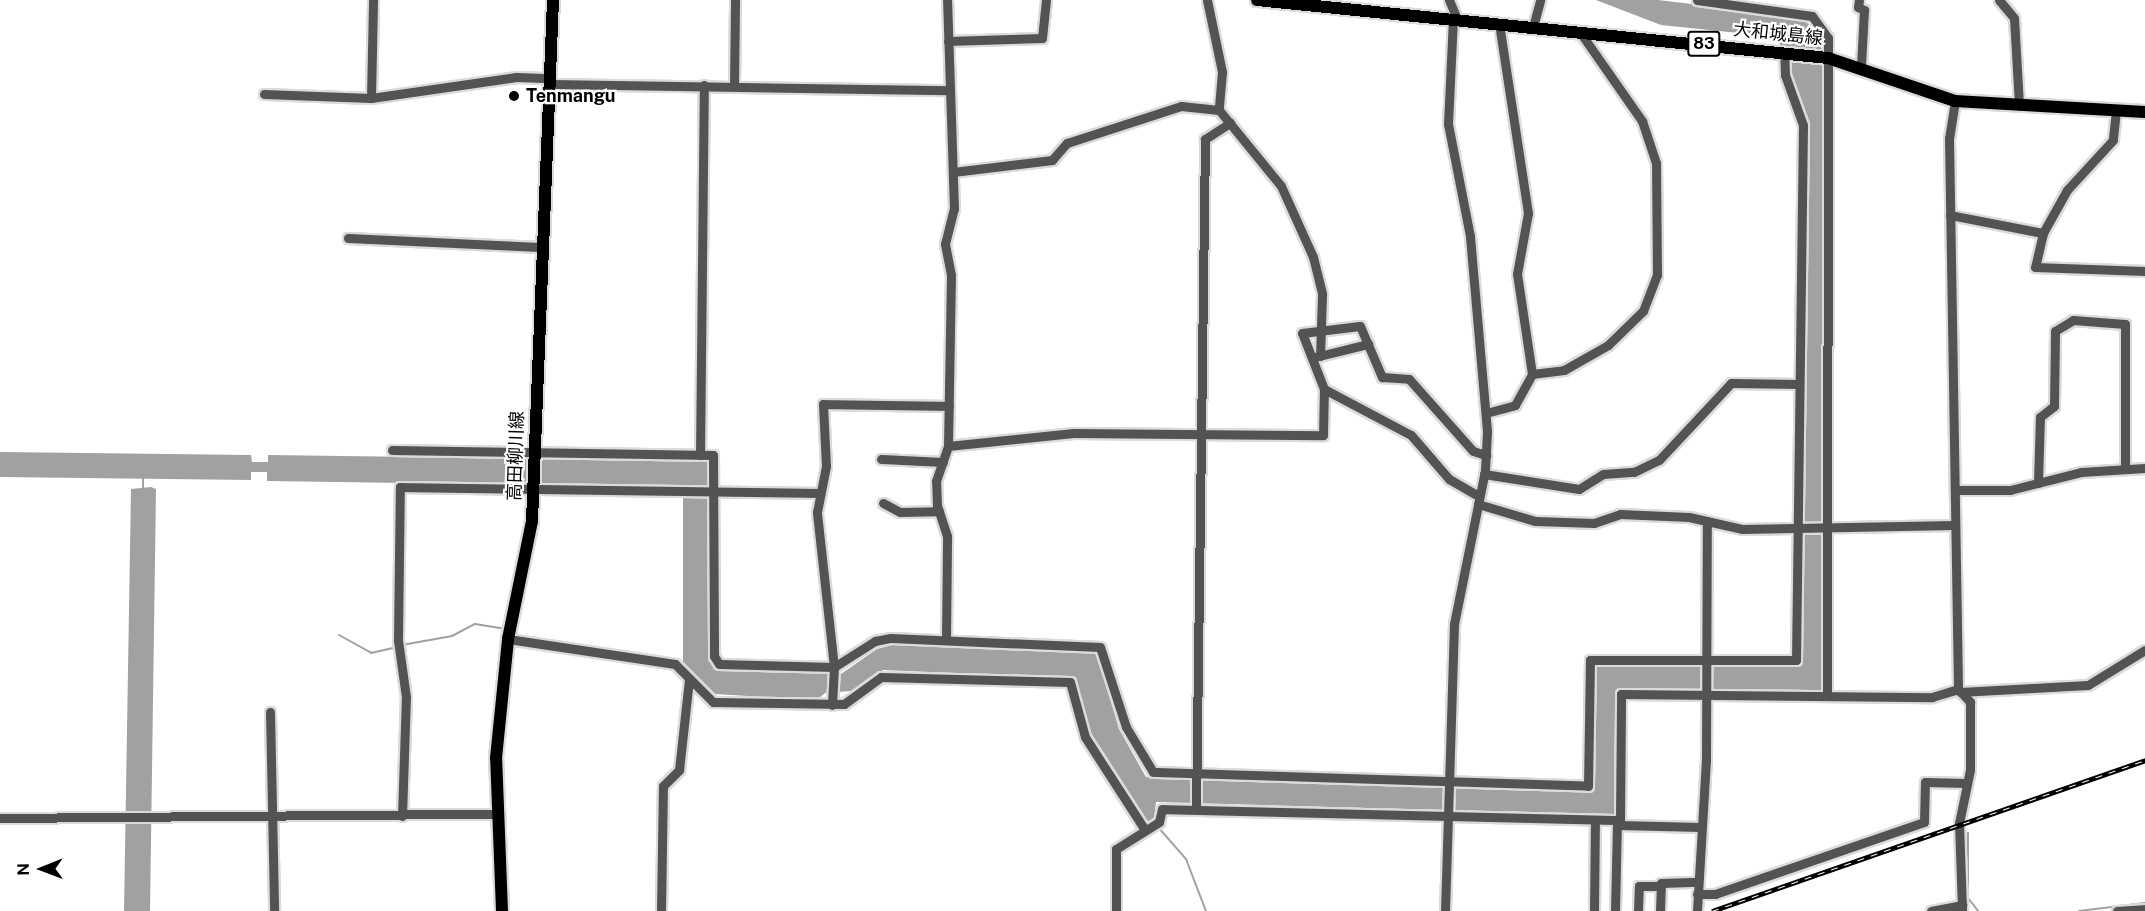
<!DOCTYPE html>
<meta charset="utf-8">
<style>
body{margin:0}
#map{position:relative;width:2145px;height:911px;overflow:hidden;background:#fff;font-family:"Public Sans","Noto Sans JP",sans-serif}
div>[style]{position:absolute}
.water>*{inset:0;background:#a1a1a1}
.stream>*{height:2px;margin:-1px;padding:0 1px;transform-origin:1px;border-radius:1px;background:#a1a1a1}
.roads{filter:drop-shadow(2px 0 #dbdbdb) drop-shadow(-2px 0 #dbdbdb) drop-shadow(0 2px #dbdbdb) drop-shadow(0 -2px #dbdbdb)}
.minor>*{height:9px;margin:-4.5px;padding:0 4.5px;transform-origin:4.5px;border-radius:4.5px;background:#535353}
.major>*{height:12px;margin:-6px;padding:0 6px;transform-origin:6px;border-radius:6px;background:#000}
.rail>*{height:4.5px;margin-top:-2.25px;transform-origin:0;background:repeating-linear-gradient(90deg,#fff 0 7px,#000 0 14px);box-sizing:border-box;border-block:2px solid #000}
.dots>*{width:16px;height:16px;translate:-50% -50%;box-sizing:border-box;border:3px solid #fff;border-radius:50%}
span{translate:-50% -50%;white-space:nowrap;text-align:center;line-height:1.15;-webkit-text-stroke:4.5px #fff;paint-order:stroke}
.shield-label span{padding:2px 4px;background:#fff;border:2px solid;border-radius:4px;-webkit-text-stroke-width:0}
.shield-label{font-size:16px;color:#000;font-weight:700}
.street-label{font-size:18px;color:#000}
.poi-label{font-size:18px;color:#000;font-weight:700}
.left{translate:0 -50%;text-align:left}
.north{position:absolute;left:12px;top:839px;width:60px;height:60px;-webkit-text-stroke:4px #fff;paint-order:stroke;rotate:269deg;font-size:16px;font-weight:700;line-height:24px;text-align:center;color:#000}
.north::after{content:'';display:block;margin:auto;width:21px;height:27px;background:#000;clip-path:polygon(50% 0,100% 100%,50% 72%,0 100%)}
</style>
<div id="map">
<div class="water">
<i style="clip-path:polygon(1596px 0,1658px 0,1800px 17px,1820px 34px,1824px 70px,1824px 693px,1620px 690px,1617px 815px,1156px 802px,1154px 818px,1146px 825px,1090px 735px,1075px 678px,883px 670px,851px 691px,825px 693px,817px 700px,715px 694px,683px 662px,683px 487px,267px 481px,267px 472px,251px 472px,251px 480px,0 477px,0 452px,251px 455px,252px 462px,268px 462px,268px 455px,708px 461px,709px 660px,717px 669px,841px 674px,877px 649px,896px 644px,1096px 651px,1119px 729px,1146px 777px,1591px 789px,1594px 665px,1801px 666px,1809px 124px,1777px 37px,1661px 25px)"></i>
<i style="clip-path:polygon(151px 487px,156px 489px,150px 911px,124px 911px,131px 489px)"></i>
</div>
<div class="stream">
<i style="left:143px;top:488px;width:12px;rotate:-90deg"></i>
<i style="left:339px;top:635px;width:37px;rotate:29deg"></i>
<i style="left:371px;top:653px;width:27px;rotate:-13deg"></i>
<i style="left:402px;top:645px;width:51px;rotate:-10.2deg"></i>
<i style="left:452px;top:636px;width:26px;rotate:-28deg"></i>
<i style="left:475px;top:624px;width:30px;rotate:9deg"></i>
<i style="left:522px;top:645px;width:153px;rotate:8.7deg"></i>
<i style="left:1158px;top:827px;width:43px;rotate:48.8deg"></i>
<i style="left:1186px;top:859px;width:56px;rotate:69deg"></i>
<i style="left:1968px;top:833px;width:65px;rotate:90deg"></i>
<i style="left:1968px;top:898px;width:16px;rotate:52deg"></i>
<i style="left:2079px;top:911px;width:66px;rotate:-6.9deg"></i>
</div>
<div class="roads">
<div class="minor">
<i style="left:1207px;top:0;width:74px;rotate:78.2deg"></i>
<i style="left:1222px;top:72px;width:38px;rotate:95deg"></i>
<i style="left:1449px;top:0;width:21px;rotate:67deg"></i>
<i style="left:1697px;top:0;width:116px;rotate:7.9deg"></i>
<i style="left:1812px;top:16px;width:27px;rotate:54deg"></i>
<i style="left:1828px;top:38px;width:658px;rotate:90.09deg"></i>
<i style="left:1859px;top:0;width:7px;rotate:98deg"></i>
<i style="left:1858px;top:7px;width:7px;rotate:27deg"></i>
<i style="left:1864px;top:10px;width:56px;rotate:93.1deg"></i>
<i style="left:1999px;top:0;width:23px;rotate:50deg"></i>
<i style="left:2014px;top:18px;width:88px;rotate:86.7deg"></i>
<i style="left:1533px;top:27px;width:28px;rotate:-75deg"></i>
<i style="left:948px;top:41px;width:94px;rotate:-1.8deg"></i>
<i style="left:1042px;top:38px;width:38px;rotate:-84deg"></i>
<i style="left:551px;top:84px;width:399px;rotate:0.9deg"></i>
<i style="left:734px;top:86px;width:86px;rotate:-89.3deg"></i>
<i style="left:264px;top:94px;width:107px;rotate:2.1deg"></i>
<i style="left:371px;top:98px;width:147px;rotate:-8.2deg"></i>
<i style="left:516px;top:77px;width:35px;rotate:2deg"></i>
<i style="left:371px;top:98px;width:98px;rotate:-88.8deg"></i>
<i style="left:1955px;top:101px;width:37px;rotate:99deg"></i>
<i style="left:1949px;top:138px;width:551px;rotate:89.06deg"></i>
<i style="left:1958px;top:689px;width:18px;rotate:47deg"></i>
<i style="left:1970px;top:702px;width:68px;rotate:90deg"></i>
<i style="left:1970px;top:770px;width:54px;rotate:101.7deg"></i>
<i style="left:1959px;top:823px;width:88px;rotate:88deg"></i>
<i style="left:2116px;top:110px;width:30px;rotate:96deg"></i>
<i style="left:2113px;top:140px;width:68px;rotate:132.6deg"></i>
<i style="left:2067px;top:190px;width:49px;rotate:119.2deg"></i>
<i style="left:2043px;top:233px;width:35px;rotate:103deg"></i>
<i style="left:2035px;top:267px;width:110px;rotate:2.1deg"></i>
<i style="left:953px;top:172px;width:100px;rotate:-6.9deg"></i>
<i style="left:1052px;top:160px;width:23px;rotate:-49deg"></i>
<i style="left:1067px;top:143px;width:120px;rotate:-18deg"></i>
<i style="left:1181px;top:106px;width:38px;rotate:6deg"></i>
<i style="left:1219px;top:110px;width:98px;rotate:50.8deg"></i>
<i style="left:1281px;top:186px;width:78px;rotate:65.7deg"></i>
<i style="left:1313px;top:257px;width:38px;rotate:76deg"></i>
<i style="left:1322px;top:294px;width:62px;rotate:91.8deg"></i>
<i style="left:1950px;top:215px;width:95px;rotate:11deg"></i>
<i style="left:348px;top:238px;width:192px;rotate:2.7deg"></i>
<i style="left:1315px;top:357px;width:55px;rotate:-13.8deg"></i>
<i style="left:1532px;top:374px;width:32px;rotate:-7deg"></i>
<i style="left:1564px;top:370px;width:51px;rotate:-29.6deg"></i>
<i style="left:1608px;top:345px;width:49px;rotate:-44.2deg"></i>
<i style="left:1643px;top:311px;width:39px;rotate:-69deg"></i>
<i style="left:1657px;top:275px;width:112px;rotate:-90.5deg"></i>
<i style="left:1656px;top:163px;width:44px;rotate:-108.4deg"></i>
<i style="left:1642px;top:121px;width:108px;rotate:-124.9deg"></i>
<i style="left:1324px;top:389px;width:98px;rotate:27.9deg"></i>
<i style="left:1411px;top:435px;width:58px;rotate:49.2deg"></i>
<i style="left:1449px;top:479px;width:34px;rotate:30deg"></i>
<i style="left:1486px;top:413px;width:30px;rotate:-15deg"></i>
<i style="left:1515px;top:405px;width:35px;rotate:-61deg"></i>
<i style="left:1532px;top:374px;width:101px;rotate:-98.5deg"></i>
<i style="left:1517px;top:274px;width:62px;rotate:-79.8deg"></i>
<i style="left:1528px;top:213px;width:192px;rotate:-98.7deg"></i>
<i style="left:948px;top:446px;width:126px;rotate:-5.9deg"></i>
<i style="left:1073px;top:433px;width:250px;rotate:0.5deg"></i>
<i style="left:1323px;top:435px;width:46px;rotate:-88.8deg"></i>
<i style="left:1324px;top:389px;width:60px;rotate:-111.4deg"></i>
<i style="left:1302px;top:333px;width:58px;rotate:-6.9deg"></i>
<i style="left:1360px;top:326px;width:56px;rotate:66.7deg"></i>
<i style="left:1382px;top:377px;width:27px;rotate:4deg"></i>
<i style="left:1409px;top:379px;width:96px;rotate:48.4deg"></i>
<i style="left:1473px;top:451px;width:14px;rotate:17deg"></i>
<i style="left:392px;top:450px;width:321px;rotate:0.9deg"></i>
<i style="left:713px;top:455px;width:201px;rotate:89.7deg"></i>
<i style="left:714px;top:656px;width:9px;rotate:58deg"></i>
<i style="left:719px;top:664px;width:115px;rotate:1.5deg"></i>
<i style="left:834px;top:667px;width:49px;rotate:-32.4deg"></i>
<i style="left:875px;top:641px;width:16px;rotate:-11deg"></i>
<i style="left:891px;top:638px;width:209px;rotate:2.5deg"></i>
<i style="left:1100px;top:647px;width:84px;rotate:72deg"></i>
<i style="left:1126px;top:727px;width:52px;rotate:59deg"></i>
<i style="left:1153px;top:772px;width:435px;rotate:1.8deg"></i>
<i style="left:1588px;top:786px;width:126px;rotate:-89.1deg"></i>
<i style="left:1590px;top:660px;width:206px"></i>
<i style="left:1796px;top:660px;width:535px;rotate:-89.25deg"></i>
<i style="left:1803px;top:125px;width:53px;rotate:-109.8deg"></i>
<i style="left:1785px;top:75px;width:23px;rotate:-92deg"></i>
<i style="left:700px;top:455px;width:370px;rotate:-89.4deg"></i>
<i style="left:881px;top:459px;width:62px;rotate:2.8deg"></i>
<i style="left:1484px;top:474px;width:96px;rotate:9deg"></i>
<i style="left:1579px;top:489px;width:28px;rotate:-32deg"></i>
<i style="left:1603px;top:474px;width:31px;rotate:-4deg"></i>
<i style="left:1634px;top:472px;width:28px;rotate:-26deg"></i>
<i style="left:1659px;top:460px;width:105px;rotate:-46.9deg"></i>
<i style="left:1731px;top:383px;width:68px;rotate:0.8deg"></i>
<i style="left:2038px;top:483px;width:66px;rotate:-88.3deg"></i>
<i style="left:2040px;top:417px;width:18px;rotate:-38deg"></i>
<i style="left:2054px;top:406px;width:75px;rotate:-89.2deg"></i>
<i style="left:2055px;top:331px;width:21px;rotate:-31deg"></i>
<i style="left:2073px;top:320px;width:52px;rotate:4.4deg"></i>
<i style="left:2125px;top:324px;width:145px;rotate:90deg"></i>
<i style="left:1956px;top:490px;width:54px"></i>
<i style="left:2010px;top:490px;width:73px;rotate:-14.2deg"></i>
<i style="left:2081px;top:472px;width:64px;rotate:-3.6deg"></i>
<i style="left:883px;top:503px;width:19px;rotate:28deg"></i>
<i style="left:900px;top:512px;width:39px;rotate:-1deg"></i>
<i style="left:1478px;top:504px;width:59px;rotate:16.6deg"></i>
<i style="left:1535px;top:521px;width:59px;rotate:1.9deg"></i>
<i style="left:1594px;top:523px;width:28px;rotate:-19deg"></i>
<i style="left:1620px;top:514px;width:69px;rotate:2.5deg"></i>
<i style="left:1689px;top:517px;width:54px;rotate:12.8deg"></i>
<i style="left:1742px;top:529px;width:213px;rotate:-1.1deg"></i>
<i style="left:508px;top:639px;width:169px;rotate:8.5deg"></i>
<i style="left:675px;top:664px;width:54px;rotate:45deg"></i>
<i style="left:713px;top:702px;width:131px;rotate:0.9deg"></i>
<i style="left:844px;top:704px;width:46px;rotate:-36.1deg"></i>
<i style="left:881px;top:677px;width:189px;rotate:1.5deg"></i>
<i style="left:1070px;top:682px;width:57px;rotate:74.7deg"></i>
<i style="left:1085px;top:737px;width:111px;rotate:57.2deg"></i>
<i style="left:946px;top:640px;width:104px;rotate:-89.4deg"></i>
<i style="left:947px;top:536px;width:32px;rotate:-108deg"></i>
<i style="left:937px;top:506px;width:25px;rotate:-92deg"></i>
<i style="left:936px;top:481px;width:37px;rotate:-71deg"></i>
<i style="left:948px;top:446px;width:171px;rotate:-89deg"></i>
<i style="left:951px;top:275px;width:32px;rotate:-101deg"></i>
<i style="left:945px;top:244px;width:36px;rotate:-76deg"></i>
<i style="left:954px;top:209px;width:209px;rotate:-91.9deg"></i>
<i style="left:1960px;top:692px;width:128px;rotate:-3.1deg"></i>
<i style="left:2088px;top:685px;width:67px;rotate:-31.6deg"></i>
<i style="left:832px;top:705px;width:38px;rotate:-87deg"></i>
<i style="left:834px;top:667px;width:156px;rotate:-96.3deg"></i>
<i style="left:817px;top:512px;width:47px;rotate:-78.9deg"></i>
<i style="left:826px;top:466px;width:62px;rotate:-92.8deg"></i>
<i style="left:823px;top:404px;width:126px;rotate:0.9deg"></i>
<i style="left:270px;top:712px;width:199px;rotate:88.8deg"></i>
<i style="left:1196px;top:809px;width:670px;rotate:-89.23deg"></i>
<i style="left:1205px;top:139px;width:30px;rotate:-33deg"></i>
<i style="left:402px;top:816px;width:119px;rotate:-88.1deg"></i>
<i style="left:406px;top:697px;width:58px;rotate:-98deg"></i>
<i style="left:398px;top:640px;width:153px;rotate:-89.3deg"></i>
<i style="left:400px;top:487px;width:417px;rotate:0.8deg"></i>
<i style="left:0;top:818px;width:497px;rotate:-0.5deg"></i>
<i style="left:1618px;top:825px;width:83px;rotate:1.4deg"></i>
<i style="left:1697px;top:894px;width:18px"></i>
<i style="left:1715px;top:894px;width:221px;rotate:-19deg"></i>
<i style="left:1924px;top:822px;width:40px;rotate:-88.6deg"></i>
<i style="left:1925px;top:782px;width:41px;rotate:1.4deg"></i>
<i style="left:661px;top:911px;width:125px;rotate:-89.1deg"></i>
<i style="left:663px;top:786px;width:23px;rotate:-45deg"></i>
<i style="left:679px;top:770px;width:92px;rotate:-83.7deg"></i>
<i style="left:1116px;top:911px;width:62px;rotate:-90deg"></i>
<i style="left:1116px;top:849px;width:51px;rotate:-32.1deg"></i>
<i style="left:1159px;top:822px;width:13px;rotate:-77deg"></i>
<i style="left:1162px;top:809px;width:458px;rotate:1.4deg"></i>
<i style="left:1620px;top:820px;width:126px;rotate:-89.5deg"></i>
<i style="left:1621px;top:694px;width:311px;rotate:0.6deg"></i>
<i style="left:1932px;top:697px;width:27px;rotate:-17deg"></i>
<i style="left:1445px;top:911px;width:287px;rotate:-88.2deg"></i>
<i style="left:1454px;top:624px;width:157px;rotate:-78.6deg"></i>
<i style="left:1485px;top:470px;width:39px;rotate:-87deg"></i>
<i style="left:1487px;top:431px;width:196px;rotate:-95deg"></i>
<i style="left:1470px;top:236px;width:114px;rotate:-101.1deg"></i>
<i style="left:1448px;top:124px;width:105px;rotate:-87.3deg"></i>
<i style="left:1594px;top:911px;width:91px;rotate:-89.4deg"></i>
<i style="left:1615px;top:911px;width:91px;rotate:-88.7deg"></i>
<i style="left:1638px;top:911px;width:25px;rotate:-88deg"></i>
<i style="left:1639px;top:886px;width:22px"></i>
<i style="left:1660px;top:911px;width:28px;rotate:-88deg"></i>
<i style="left:1661px;top:883px;width:37px;rotate:-2deg"></i>
<i style="left:1697px;top:911px;width:151px;rotate:-86.6deg"></i>
<i style="left:1706px;top:760px;width:239px;rotate:-89.8deg"></i>
<i style="left:1931px;top:911px;width:32px;rotate:-11deg"></i>
<i style="left:2117px;top:911px;width:28px;rotate:-4deg"></i>
</div>
<div class="major">
<i style="left:1257px;top:0;width:574px;rotate:5.8deg"></i>
<i style="left:1828px;top:58px;width:134px;rotate:18.7deg"></i>
<i style="left:1955px;top:101px;width:190px;rotate:3.3deg"></i>
<i style="left:502px;top:911px;width:153px;rotate:-92.2deg"></i>
<i style="left:496px;top:758px;width:120px;rotate:-84.2deg"></i>
<i style="left:508px;top:639px;width:120px;rotate:-78.5deg"></i>
<i style="left:532px;top:521px;width:521px;rotate:-87.69deg"></i>
</div>
</div>
<div class="rail">
<i style="left:1712px;top:911px;width:459px;rotate:-19.2deg"></i>
</div>
<div class="dots">
<i style="left:514px;top:96px;background:#000"></i>
</div>
<div class="shield-label">
<span style="left:1704px;top:44px">83</span>
</div>
<div class="street-label">
<span style="left:1778px;top:34px;rotate:6deg">大和城島線</span>
<span style="left:516px;top:456px;rotate:-88deg">高田柳川線</span>
</div>
<div class="poi-label">
<span class="left" style="left:526px;top:96px">Tenmangu</span>
</div>
<div class="north">N</div>
</div>
